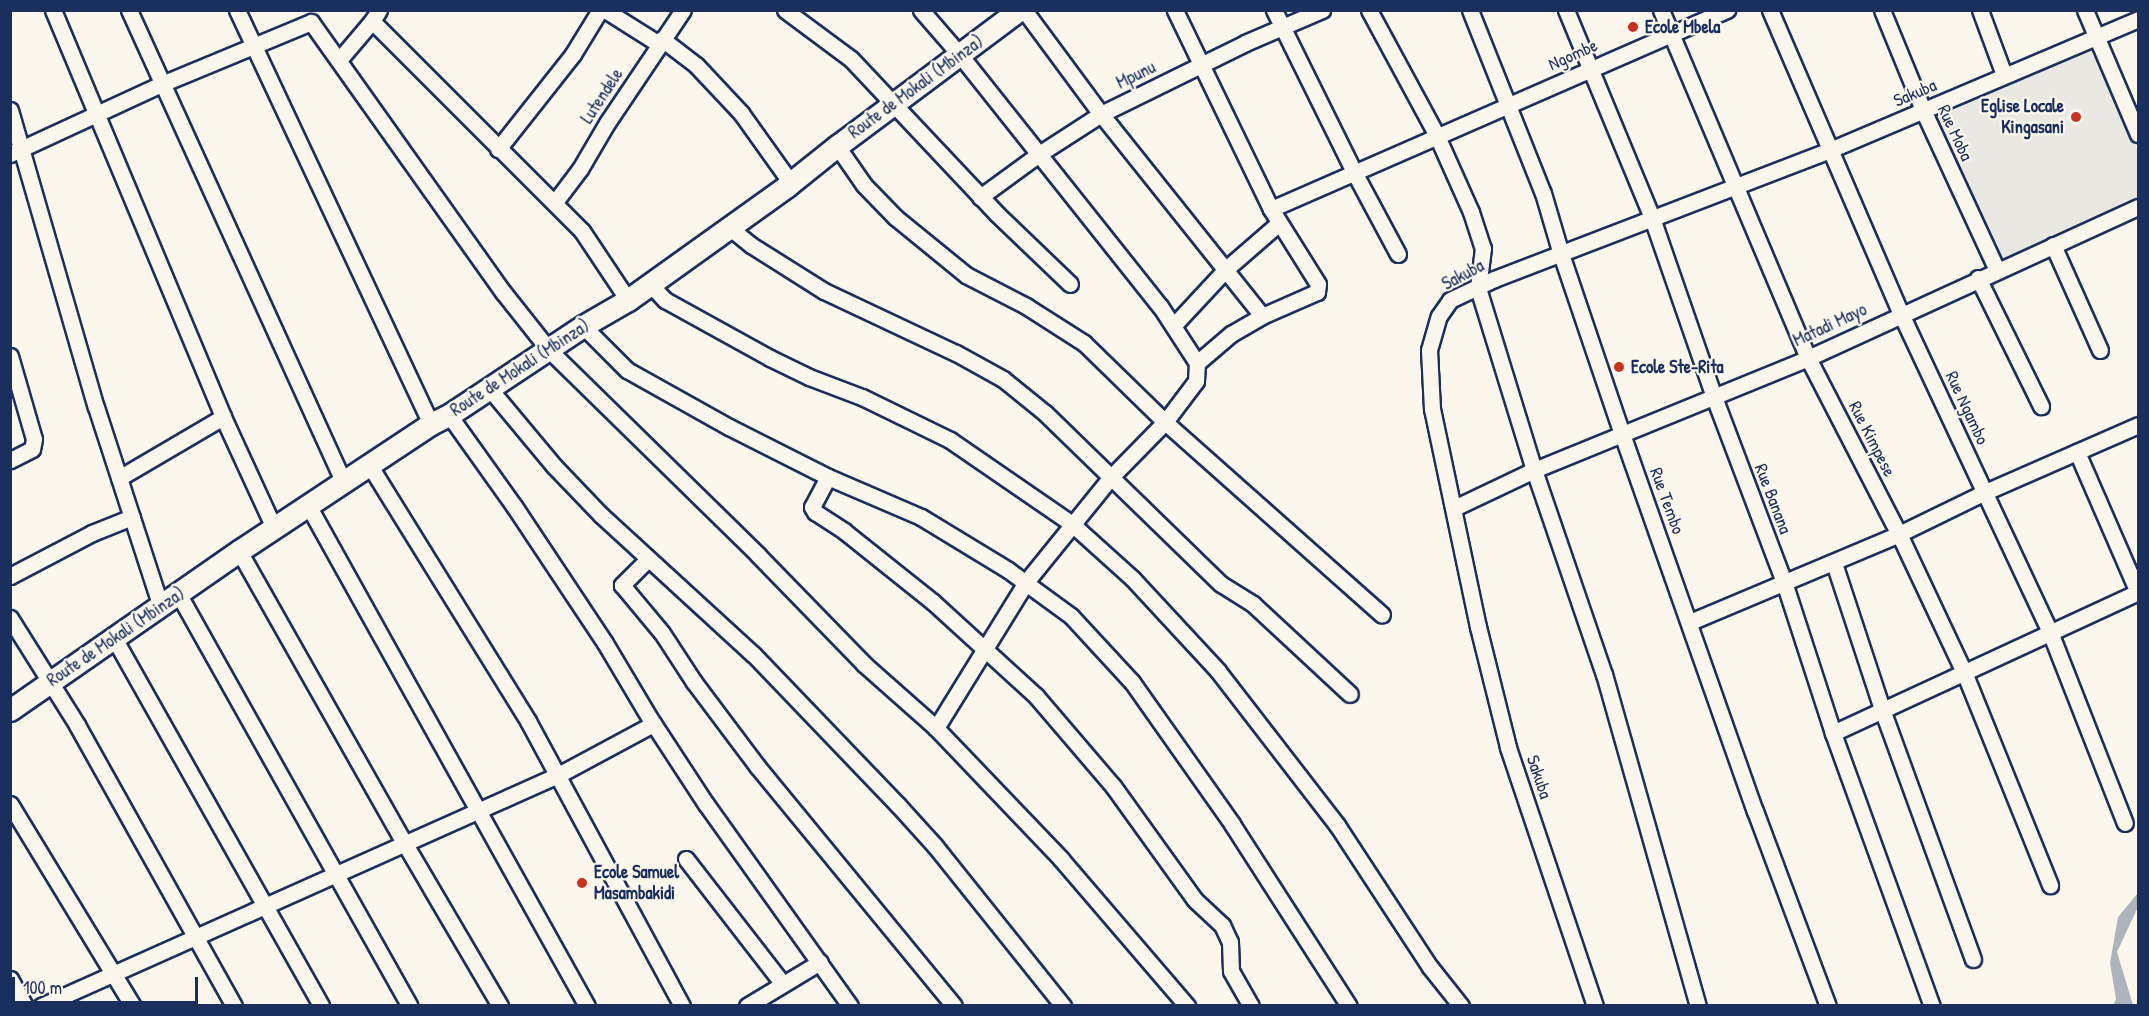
<!DOCTYPE html>
<style>
body{margin:0}
#map{position:relative;width:2149px;height:1016px;overflow:hidden;background:#fbf7ec;font-family:"Patrick Hand",sans-serif}
div>[style]{position:absolute}
.built>*{inset:0;background:#eae8e2}
.water>*{inset:0;background:#afb3bb}
.roads{filter:drop-shadow(2px 0 #1b2f5e) drop-shadow(-2px 0 #1b2f5e) drop-shadow(0 2px #1b2f5e) drop-shadow(0 -2px #1b2f5e)}
.street>*{height:15px;margin:-7.5px;padding:0 7.5px;transform-origin:7.5px;border-radius:7.5px;background:#fbf7ec}
.secondary>*{height:21px;margin:-10.5px;padding:0 10.5px;transform-origin:10.5px;border-radius:10.5px;background:#fbf7ec}
.dots>*{width:16px;height:16px;translate:-50% -50%;box-sizing:border-box;border:3px solid #fbf7ec;border-radius:50%}
span{translate:-50% -50%;white-space:nowrap;text-align:center;line-height:1.15;-webkit-text-stroke:4.5px #fbf7ec;paint-order:stroke}
.poi-label{font-size:18px;color:#1b2f5e;font-weight:700}
.left{translate:0 -50%;text-align:left}
.right{translate:-100% -50%;text-align:right}
.street-label{font-size:18px;color:#1b2f5e}
.frame{position:absolute;inset:0;border:12px solid #1b2f5e;pointer-events:none}
.scale{position:absolute;left:12px;top:977px;width:186px;height:27px;box-sizing:border-box;border:3px solid #1b2f5e;border-top:0;padding-left:8px;font-size:18px;line-height:21px;white-space:nowrap;color:#1b2f5e;-webkit-text-stroke:4px #fbf7ec;paint-order:stroke}
</style>
<div id="map">
<div class="built">
<i style="clip-path:polygon(2093px 42px,2138px 152px,2138px 198px,1996px 262px,1930px 111px)"></i>
</div>
<div class="water">
<i style="clip-path:polygon(2138px 893px,2138px 907px,2117px 952px,2133px 1005px,2113px 1005px,2116px 999px,2110px 963px,2118px 917px)"></i>
</div>
<div class="roads">
<div class="street">
<i style="left:53px;top:10px;width:441px;rotate:67.3deg"></i>
<i style="left:223px;top:417px;width:124px;rotate:65.3deg"></i>
<i style="left:129px;top:10px;width:520px;rotate:65.56deg"></i>
<i style="left:237px;top:10px;width:457px;rotate:64.9deg"></i>
<i style="left:379px;top:10px;width:13px;rotate:122deg"></i>
<i style="left:372px;top:21px;width:297px;rotate:45deg"></i>
<i style="left:582px;top:231px;width:83px;rotate:56.3deg"></i>
<i style="left:605px;top:10px;width:64px;rotate:32.2deg"></i>
<i style="left:785px;top:10px;width:82px;rotate:36.6deg"></i>
<i style="left:851px;top:59px;width:213px;rotate:46.7deg"></i>
<i style="left:997px;top:214px;width:101px;rotate:43.8deg"></i>
<i style="left:921px;top:10px;width:60px;rotate:49.1deg"></i>
<i style="left:960px;top:55px;width:321px;rotate:51.5deg"></i>
<i style="left:1160px;top:306px;width:68px;rotate:57deg"></i>
<i style="left:1024px;top:10px;width:129px;rotate:53.5deg"></i>
<i style="left:1101px;top:114px;width:258px;rotate:51.4deg"></i>
<i style="left:1274px;top:10px;width:181px;rotate:63.7deg"></i>
<i style="left:1354px;top:172px;width:93px;rotate:61.8deg"></i>
<i style="left:1369px;top:10px;width:143px;rotate:61.6deg"></i>
<i style="left:1437px;top:136px;width:83px;rotate:65.9deg"></i>
<i style="left:1471px;top:212px;width:38px;rotate:72deg"></i>
<i style="left:1483px;top:248px;width:40px;rotate:97.1deg"></i>
<i style="left:1478px;top:288px;width:190px;rotate:72.9deg"></i>
<i style="left:1534px;top:470px;width:216px;rotate:71.1deg"></i>
<i style="left:1604px;top:674px;width:345px;rotate:74.2deg"></i>
<i style="left:1470px;top:10px;width:197px;rotate:68.3deg"></i>
<i style="left:1543px;top:193px;width:64px;rotate:73.6deg"></i>
<i style="left:1561px;top:254px;width:190px;rotate:71.3deg"></i>
<i style="left:1622px;top:434px;width:400px;rotate:70.6deg"></i>
<i style="left:1755px;top:811px;width:208px;rotate:69.5deg"></i>
<i style="left:1566px;top:10px;width:225px;rotate:67.5deg"></i>
<i style="left:1652px;top:218px;width:189px;rotate:70.9deg"></i>
<i style="left:1714px;top:397px;width:198px;rotate:69.3deg"></i>
<i style="left:1784px;top:582px;width:159px;rotate:72deg"></i>
<i style="left:1833px;top:733px;width:290px;rotate:70.1deg"></i>
<i style="left:1661px;top:10px;width:378px;rotate:67.1deg"></i>
<i style="left:1808px;top:358px;width:198px;rotate:62.7deg"></i>
<i style="left:1899px;top:534px;width:153px;rotate:64.8deg"></i>
<i style="left:1964px;top:672px;width:230px;rotate:68deg"></i>
<i style="left:1770px;top:10px;width:331px;rotate:66.7deg"></i>
<i style="left:1901px;top:314px;width:351px;rotate:64.9deg"></i>
<i style="left:2050px;top:632px;width:205px;rotate:68.6deg"></i>
<i style="left:1882px;top:10px;width:108px;rotate:67.7deg"></i>
<i style="left:1923px;top:110px;width:176px;rotate:65.2deg"></i>
<i style="left:1980px;top:10px;width:69px;rotate:69.7deg"></i>
<i style="left:2085px;top:10px;width:135px;rotate:66.9deg"></i>
<i style="left:662px;top:39px;width:43px;rotate:37.4deg"></i>
<i style="left:696px;top:65px;width:66px;rotate:46.8deg"></i>
<i style="left:741px;top:113px;width:86px;rotate:54.5deg"></i>
<i style="left:339px;top:60px;width:51px;rotate:-49.8deg"></i>
<i style="left:10px;top:110px;width:309px;rotate:73.9deg"></i>
<i style="left:96px;top:407px;width:210px;rotate:72deg"></i>
<i style="left:837px;top:146px;width:47px;rotate:55.3deg"></i>
<i style="left:864px;top:185px;width:45px;rotate:45.9deg"></i>
<i style="left:895px;top:217px;width:92px;rotate:39.2deg"></i>
<i style="left:966px;top:275px;width:68px;rotate:27.3deg"></i>
<i style="left:1026px;top:306px;width:69px;rotate:32.5deg"></i>
<i style="left:1084px;top:343px;width:113px;rotate:44.3deg"></i>
<i style="left:1165px;top:422px;width:290px;rotate:41.6deg"></i>
<i style="left:498px;top:149px;width:121px;rotate:-51.7deg"></i>
<i style="left:573px;top:54px;width:52px;rotate:-58.5deg"></i>
<i style="left:10px;top:154px;width:170px;rotate:-24.8deg"></i>
<i style="left:164px;top:83px;width:159px;rotate:-22.5deg"></i>
<i style="left:311px;top:22px;width:331px;rotate:54.6deg"></i>
<i style="left:503px;top:292px;width:74px;rotate:51.6deg"></i>
<i style="left:549px;top:350px;width:293px;rotate:44.4deg"></i>
<i style="left:758px;top:555px;width:152px;rotate:45.8deg"></i>
<i style="left:864px;top:664px;width:96px;rotate:41.6deg"></i>
<i style="left:936px;top:728px;width:181px;rotate:46.3deg"></i>
<i style="left:1061px;top:859px;width:194px;rotate:49.4deg"></i>
<i style="left:980px;top:197px;width:73px;rotate:-36.1deg"></i>
<i style="left:1039px;top:154px;width:74px;rotate:-32.8deg"></i>
<i style="left:1101px;top:114px;width:161px;rotate:-26.2deg"></i>
<i style="left:1245px;top:43px;width:84px;rotate:-23.2deg"></i>
<i style="left:555px;top:202px;width:41px;rotate:-52.9deg"></i>
<i style="left:580px;top:169px;width:53px;rotate:-59.6deg"></i>
<i style="left:607px;top:123px;width:136px;rotate:-56.1deg"></i>
<i style="left:1271px;top:209px;width:498px;rotate:-23.6deg"></i>
<i style="left:730px;top:228px;width:27px;rotate:39deg"></i>
<i style="left:751px;top:245px;width:86px;rotate:32.2deg"></i>
<i style="left:824px;top:291px;width:146px;rotate:25.2deg"></i>
<i style="left:956px;top:353px;width:54px;rotate:29deg"></i>
<i style="left:1003px;top:379px;width:54px;rotate:39deg"></i>
<i style="left:1045px;top:413px;width:245px;rotate:44.2deg"></i>
<i style="left:1221px;top:584px;width:38px;rotate:32deg"></i>
<i style="left:1253px;top:604px;width:132px;rotate:42.9deg"></i>
<i style="left:2053px;top:245px;width:115px;rotate:65.9deg"></i>
<i style="left:1978px;top:278px;width:143px;rotate:63.8deg"></i>
<i style="left:650px;top:284px;width:22px;rotate:47deg"></i>
<i style="left:665px;top:300px;width:120px;rotate:28.9deg"></i>
<i style="left:770px;top:358px;width:43px;rotate:26deg"></i>
<i style="left:809px;top:377px;width:57px;rotate:20.7deg"></i>
<i style="left:862px;top:397px;width:98px;rotate:26deg"></i>
<i style="left:950px;top:440px;width:148px;rotate:34.5deg"></i>
<i style="left:1072px;top:524px;width:81px;rotate:42deg"></i>
<i style="left:1132px;top:578px;width:127px;rotate:47.2deg"></i>
<i style="left:1218px;top:671px;width:195px;rotate:52.3deg"></i>
<i style="left:1337px;top:825px;width:170px;rotate:56.8deg"></i>
<i style="left:1430px;top:967px;width:50px;rotate:51.5deg"></i>
<i style="left:1174px;top:325px;width:76px;rotate:-47.1deg"></i>
<i style="left:1226px;top:269px;width:70px;rotate:-41deg"></i>
<i style="left:583px;top:326px;width:62px;rotate:45deg"></i>
<i style="left:627px;top:370px;width:117px;rotate:29.2deg"></i>
<i style="left:729px;top:427px;width:111px;rotate:26.8deg"></i>
<i style="left:828px;top:477px;width:101px;rotate:23.3deg"></i>
<i style="left:921px;top:517px;width:102px;rotate:31.3deg"></i>
<i style="left:1008px;top:570px;width:78px;rotate:36.1deg"></i>
<i style="left:1071px;top:616px;width:90px;rotate:47.3deg"></i>
<i style="left:1132px;top:682px;width:174px;rotate:54.8deg"></i>
<i style="left:1232px;top:824px;width:216px;rotate:57.3deg"></i>
<i style="left:10px;top:356px;width:86px;rotate:73.9deg"></i>
<i style="left:34px;top:439px;width:10px;rotate:101deg"></i>
<i style="left:32px;top:449px;width:25px;rotate:153deg"></i>
<i style="left:489px;top:388px;width:102px;rotate:50.2deg"></i>
<i style="left:554px;top:466px;width:68px;rotate:46.2deg"></i>
<i style="left:601px;top:515px;width:207px;rotate:42.5deg"></i>
<i style="left:754px;top:655px;width:208px;rotate:46.2deg"></i>
<i style="left:898px;top:805px;width:55px;rotate:47.9deg"></i>
<i style="left:935px;top:846px;width:205px;rotate:51.3deg"></i>
<i style="left:449px;top:415px;width:112px;rotate:54.5deg"></i>
<i style="left:514px;top:506px;width:164px;rotate:56.4deg"></i>
<i style="left:605px;top:643px;width:86px;rotate:59.3deg"></i>
<i style="left:649px;top:717px;width:104px;rotate:56.8deg"></i>
<i style="left:706px;top:804px;width:248px;rotate:54.5deg"></i>
<i style="left:2077px;top:452px;width:153px;rotate:66.5deg"></i>
<i style="left:370px;top:466px;width:300px;rotate:58.2deg"></i>
<i style="left:528px;top:721px;width:324px;rotate:61.6deg"></i>
<i style="left:828px;top:477px;width:34px;rotate:118deg"></i>
<i style="left:812px;top:507px;width:6px;rotate:59deg"></i>
<i style="left:815px;top:512px;width:35px;rotate:33deg"></i>
<i style="left:844px;top:531px;width:114px;rotate:38.6deg"></i>
<i style="left:933px;top:602px;width:139px;rotate:42.4deg"></i>
<i style="left:1036px;top:696px;width:118px;rotate:49.5deg"></i>
<i style="left:1113px;top:786px;width:140px;rotate:54.3deg"></i>
<i style="left:1195px;top:900px;width:37px;rotate:43deg"></i>
<i style="left:1222px;top:925px;width:19px;rotate:65deg"></i>
<i style="left:1230px;top:942px;width:29px;rotate:88deg"></i>
<i style="left:1231px;top:971px;width:40px;rotate:60.3deg"></i>
<i style="left:119px;top:478px;width:121px;rotate:-30.4deg"></i>
<i style="left:309px;top:507px;width:571px;rotate:60.88deg"></i>
<i style="left:1454px;top:508px;width:89px;rotate:-25.4deg"></i>
<i style="left:1534px;top:470px;width:296px;rotate:-22.2deg"></i>
<i style="left:1808px;top:358px;width:363px;rotate:-24.6deg"></i>
<i style="left:239px;top:551px;width:337px;rotate:60.5deg"></i>
<i style="left:405px;top:844px;width:188px;rotate:59.6deg"></i>
<i style="left:648px;top:559px;width:37px;rotate:135deg"></i>
<i style="left:622px;top:585px;width:62px;rotate:50.2deg"></i>
<i style="left:662px;top:633px;width:59px;rotate:56.9deg"></i>
<i style="left:694px;top:682px;width:105px;rotate:53.1deg"></i>
<i style="left:757px;top:766px;width:310px;rotate:50.6deg"></i>
<i style="left:1834px;top:563px;width:157px;rotate:71.8deg"></i>
<i style="left:1883px;top:712px;width:263px;rotate:70deg"></i>
<i style="left:10px;top:576px;width:93px;rotate:-27.7deg"></i>
<i style="left:92px;top:533px;width:43px;rotate:-21.8deg"></i>
<i style="left:179px;top:595px;width:471px;rotate:60.7deg"></i>
<i style="left:10px;top:618px;width:126px;rotate:57.9deg"></i>
<i style="left:77px;top:725px;width:322px;rotate:60.8deg"></i>
<i style="left:1690px;top:622px;width:227px;rotate:-22.8deg"></i>
<i style="left:1899px;top:534px;width:96px;rotate:-26deg"></i>
<i style="left:1985px;top:492px;width:167px;rotate:-23.6deg"></i>
<i style="left:114px;top:638px;width:422px;rotate:60.6deg"></i>
<i style="left:936px;top:728px;width:172px;rotate:-58.3deg"></i>
<i style="left:1026px;top:582px;width:135px;rotate:-51deg"></i>
<i style="left:1111px;top:477px;width:77px;rotate:-45.5deg"></i>
<i style="left:1165px;top:422px;width:51px;rotate:-52.9deg"></i>
<i style="left:1196px;top:381px;width:18px;rotate:-87deg"></i>
<i style="left:1197px;top:363px;width:45px;rotate:-40.5deg"></i>
<i style="left:1231px;top:334px;width:36px;rotate:-30deg"></i>
<i style="left:1262px;top:316px;width:60px;rotate:-23.6deg"></i>
<i style="left:1317px;top:292px;width:8px;rotate:-83deg"></i>
<i style="left:1318px;top:284px;width:89px;rotate:-122.1deg"></i>
<i style="left:1271px;top:209px;width:221px;rotate:-115.8deg"></i>
<i style="left:1833px;top:733px;width:336px;rotate:-24.8deg"></i>
<i style="left:10px;top:804px;width:237px;rotate:58.7deg"></i>
<i style="left:686px;top:859px;width:158px;rotate:52.2deg"></i>
<i style="left:10px;top:979px;width:31px;rotate:61deg"></i>
<i style="left:41px;top:1006px;width:566px;rotate:-24.08deg"></i>
<i style="left:558px;top:775px;width:108px;rotate:-28.2deg"></i>
<i style="left:747px;top:1006px;width:85px;rotate:-31.1deg"></i>
<i style="left:1595px;top:1006px;width:273px;rotate:-108.6deg"></i>
<i style="left:1508px;top:747px;width:124px;rotate:-104deg"></i>
<i style="left:1478px;top:627px;width:223px;rotate:-101.9deg"></i>
<i style="left:1432px;top:409px;width:59px;rotate:-92.9deg"></i>
<i style="left:1429px;top:350px;width:35px;rotate:-74deg"></i>
<i style="left:1439px;top:316px;width:19px;rotate:-55deg"></i>
<i style="left:1450px;top:300px;width:49px;rotate:-25.5deg"></i>
<i style="left:1494px;top:279px;width:360px;rotate:-21deg"></i>
<i style="left:1830px;top:150px;width:335px;rotate:-23deg"></i>
</div>
<div class="secondary">
<i style="left:10px;top:710px;width:279px;rotate:-34.8deg"></i>
<i style="left:239px;top:551px;width:230px;rotate:-33.5deg"></i>
<i style="left:431px;top:424px;width:20px;rotate:-27deg"></i>
<i style="left:449px;top:415px;width:161px;rotate:-33.6deg"></i>
<i style="left:583px;top:326px;width:52px;rotate:-30deg"></i>
<i style="left:628px;top:300px;width:196px;rotate:-35.6deg"></i>
<i style="left:787px;top:186px;width:64px;rotate:-38.7deg"></i>
<i style="left:837px;top:146px;width:227px;rotate:-36.8deg"></i>
</div>
</div>
<div class="dots">
<i style="left:1633px;top:27px;background:#c8321e"></i>
<i style="left:2076px;top:117px;background:#c8321e"></i>
<i style="left:1619px;top:367px;background:#c8321e"></i>
<i style="left:582px;top:883px;background:#c8321e"></i>
</div>
<div class="poi-label">
<span class="left" style="left:1645px;top:27px">Ecole Mbela</span>
<span class="right" style="left:2064px;top:117px">Eglise Locale<br>Kingasani</span>
<span class="left" style="left:1631px;top:367px">Ecole Ste-Rita</span>
<span class="left" style="left:594px;top:883px">Ecole Samuel<br>Masambakidi</span>
</div>
<div class="street-label">
<span style="left:1573px;top:55px;rotate:-24deg">Ngombe</span>
<span style="left:1136px;top:75px;rotate:-26deg">Mpunu</span>
<span style="left:916px;top:87px;rotate:-36deg">Route de Mokali (Mbinza)</span>
<span style="left:1915px;top:93px;rotate:-23deg">Sakuba</span>
<span style="left:602px;top:96px;rotate:-57deg">Lutendele</span>
<span style="left:1955px;top:133px;rotate:65deg">Rue Moba</span>
<span style="left:1463px;top:275px;rotate:-28deg">Sakuba</span>
<span style="left:1830px;top:325px;rotate:-25deg">Matadi Mayo</span>
<span style="left:520px;top:368px;rotate:-33deg">Route de Mokali (Mbinza)</span>
<span style="left:1967px;top:408px;rotate:65deg">Rue Ngambo</span>
<span style="left:1872px;top:439px;rotate:63deg">Rue Kimpese</span>
<span style="left:1773px;top:499px;rotate:69deg">Rue Banana</span>
<span style="left:1667px;top:501px;rotate:70deg">Rue Tembo</span>
<span style="left:116px;top:637px;rotate:-34deg">Route de Mokali (Mbinza)</span>
<span style="left:1539px;top:777px;rotate:71deg">Sakuba</span>
</div>
<div class="frame"></div>
<div class="scale">100 m</div>
</div>
